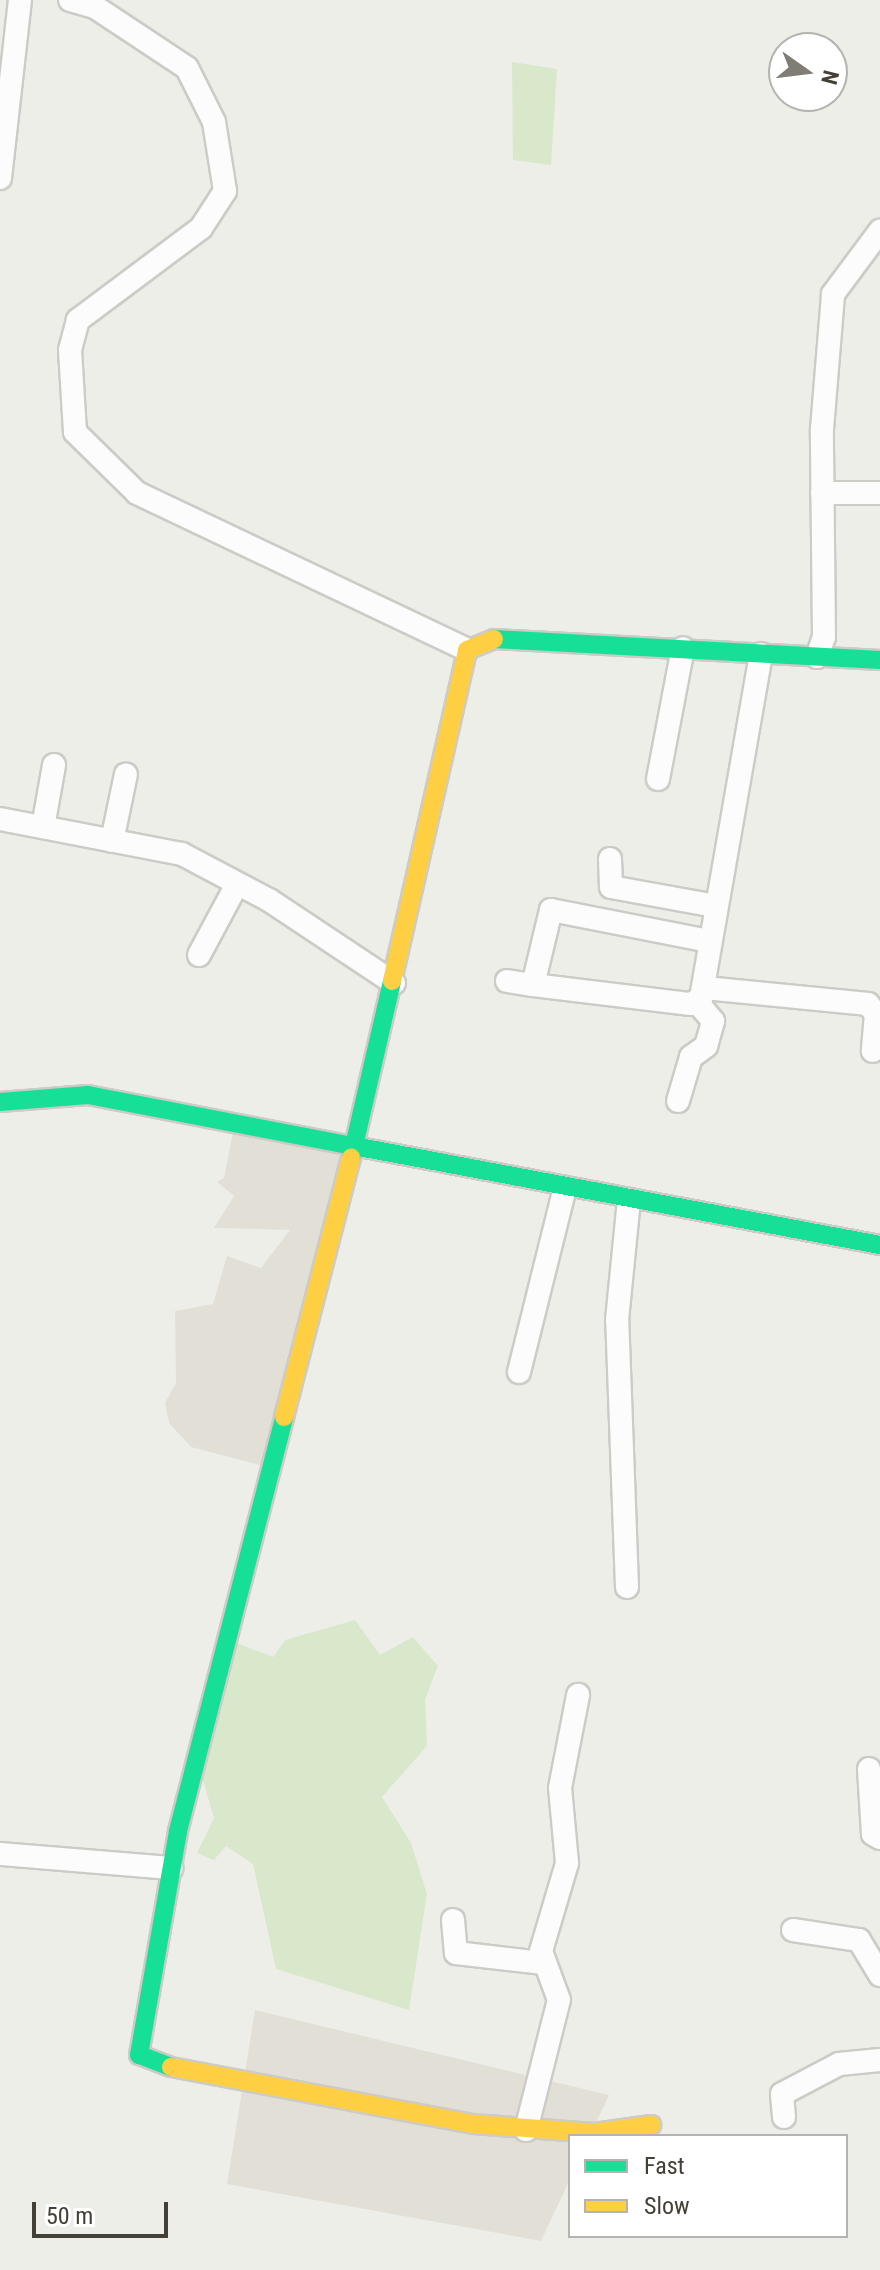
<!DOCTYPE html>
<style>
body{margin:0}
#map{position:relative;width:880px;height:2270px;overflow:hidden;background:#eeeee9;font-family:"Roboto Condensed",sans-serif}
div>[style]{position:absolute}
.residential>*{inset:0;background:#e2e0d6}
.green>*{inset:0;background:#d9e8cb}
.roads{filter:drop-shadow(2px 0 #cccbc6) drop-shadow(-2px 0 #cccbc6) drop-shadow(0 2px #cccbc6) drop-shadow(0 -2px #cccbc6)}
.street>*{height:22px;margin:-11px;padding:0 11px;transform-origin:11px;border-radius:11px;background:#fcfcfc}
.fast>*{height:18px;margin:-9px;padding:0 9px;transform-origin:9px;border-radius:9px;background:#16e098}
.slow>*{height:18px;margin:-9px;padding:0 9px;transform-origin:9px;border-radius:9px;background:#ffcf43}
span{translate:-50% -50%;white-space:nowrap;text-align:center;line-height:1.15;-webkit-text-stroke:6px #fff;paint-order:stroke}
.legend{position:absolute;left:568px;top:2134px;width:280px;height:104px;box-sizing:border-box;background:#fff;border:2px solid #b4b3af;margin:0;padding:10px 14px;list-style:none;font-size:24px;color:#444036}
.legend li{display:flex;align-items:center;gap:16px;height:40px}
.legend b{width:40px;border:2px solid #b4b3af}
.north{position:absolute;left:768px;top:32px;width:80px;height:80px;box-sizing:border-box;background:#fff;border:2px solid #b4b3af;border-radius:50%;rotate:104deg;font-size:22px;font-weight:700;line-height:32px;text-align:center;color:#444036}
.north::after{content:'';display:block;margin:auto;width:28px;height:36px;background:#807d75;clip-path:polygon(50% 0,100% 100%,50% 72%,0 100%)}
.scale{position:absolute;left:32px;top:2202px;width:136px;height:36px;box-sizing:border-box;border:4px solid #444036;border-top:0;padding-left:10px;font-size:24px;line-height:28px;white-space:nowrap;color:#444036;-webkit-text-stroke:6px #fff;paint-order:stroke}
</style>
<div id="map">
<div class="residential">
<i style="clip-path:polygon(234px 1127px,347px 1150px,267px 1467px,191px 1447px,169px 1423px,165px 1403px,176px 1383px,175px 1311px,213px 1304px,227px 1256px,261px 1268px,290px 1230px,214px 1228px,234px 1196px,217px 1182px,224px 1178px)"></i>
<i style="clip-path:polygon(255px 2010px,609px 2095px,590px 2136px,570px 2136px,570px 2179px,541px 2241px,227px 2184px)"></i>
</div>
<div class="green">
<i style="clip-path:polygon(512px 62px,557px 69px,551px 165px,513px 160px)"></i>
<i style="clip-path:polygon(355px 1620px,380px 1655px,413px 1637px,438px 1666px,425px 1700px,427px 1746px,382px 1797px,411px 1843px,427px 1894px,409px 2010px,276px 1969px,253px 1864px,226px 1846px,214px 1860px,197px 1853px,214px 1818px,202px 1777px,237px 1643px,273px 1657px,285px 1640px)"></i>
</div>
<div class="roads">
<div class="street">
<i style="left:70px;top:0;width:26px;rotate:16deg"></i>
<i style="left:95px;top:7px;width:110px;rotate:33.5deg"></i>
<i style="left:187px;top:68px;width:60px;rotate:63.4deg"></i>
<i style="left:214px;top:122px;width:70px;rotate:80.9deg"></i>
<i style="left:225px;top:191px;width:44px;rotate:123deg"></i>
<i style="left:201px;top:228px;width:154px;rotate:143.2deg"></i>
<i style="left:78px;top:320px;width:31px;rotate:105deg"></i>
<i style="left:70px;top:350px;width:82px;rotate:86.5deg"></i>
<i style="left:75px;top:432px;width:87px;rotate:44.5deg"></i>
<i style="left:137px;top:493px;width:365px;rotate:25.4deg"></i>
<i style="left:0;top:178px;width:179px;rotate:-83.6deg"></i>
<i style="left:822px;top:493px;width:58px"></i>
<i style="left:817px;top:657px;width:21px;rotate:-71deg"></i>
<i style="left:824px;top:637px;width:208px;rotate:-90.6deg"></i>
<i style="left:822px;top:429px;width:135px;rotate:-85.3deg"></i>
<i style="left:833px;top:294px;width:79px;rotate:-53.3deg"></i>
<i style="left:658px;top:779px;width:133px;rotate:-79.2deg"></i>
<i style="left:0;top:819px;width:185px;rotate:10.9deg"></i>
<i style="left:182px;top:854px;width:98px;rotate:27.9deg"></i>
<i style="left:269px;top:900px;width:150px;rotate:33.6deg"></i>
<i style="left:43px;top:827px;width:63px;rotate:-79.9deg"></i>
<i style="left:112px;top:841px;width:68px;rotate:-78.2deg"></i>
<i style="left:610px;top:859px;width:28px;rotate:88deg"></i>
<i style="left:611px;top:887px;width:107px;rotate:10.3deg"></i>
<i style="left:709px;top:941px;width:161px;rotate:-168.9deg"></i>
<i style="left:551px;top:910px;width:77px;rotate:103.5deg"></i>
<i style="left:533px;top:985px;width:159px;rotate:6.9deg"></i>
<i style="left:691px;top:1004px;width:12px;rotate:-31deg"></i>
<i style="left:701px;top:998px;width:349px;rotate:-80.1deg"></i>
<i style="left:199px;top:955px;width:81px;rotate:-61.8deg"></i>
<i style="left:507px;top:981px;width:26px;rotate:9deg"></i>
<i style="left:705px;top:988px;width:164px;rotate:5.6deg"></i>
<i style="left:868px;top:1004px;width:13px;rotate:51deg"></i>
<i style="left:876px;top:1014px;width:37px;rotate:95deg"></i>
<i style="left:678px;top:1101px;width:46px;rotate:-73.5deg"></i>
<i style="left:691px;top:1057px;width:19px;rotate:-36deg"></i>
<i style="left:706px;top:1046px;width:26px;rotate:-74deg"></i>
<i style="left:713px;top:1021px;width:25px;rotate:-130deg"></i>
<i style="left:519px;top:1372px;width:190px;rotate:-76deg"></i>
<i style="left:627px;top:1587px;width:267px;rotate:-92.1deg"></i>
<i style="left:617px;top:1320px;width:121px;rotate:-84.3deg"></i>
<i style="left:869px;top:1769px;width:65px;rotate:86.5deg"></i>
<i style="left:873px;top:1834px;width:8px;rotate:30deg"></i>
<i style="left:0;top:1854px;width:172px;rotate:4.7deg"></i>
<i style="left:453px;top:1920px;width:33px;rotate:85deg"></i>
<i style="left:456px;top:1953px;width:88px;rotate:6.6deg"></i>
<i style="left:793px;top:1930px;width:67px;rotate:8.6deg"></i>
<i style="left:859px;top:1940px;width:41px;rotate:59deg"></i>
<i style="left:784px;top:2117px;width:23px;rotate:-95deg"></i>
<i style="left:782px;top:2094px;width:64px;rotate:-27.8deg"></i>
<i style="left:839px;top:2064px;width:41px;rotate:-5.6deg"></i>
<i style="left:526px;top:2130px;width:134px;rotate:-75.8deg"></i>
<i style="left:559px;top:2000px;width:52px;rotate:-110.2deg"></i>
<i style="left:541px;top:1951px;width:92px;rotate:-73.5deg"></i>
<i style="left:567px;top:1863px;width:75px;rotate:-95.3deg"></i>
<i style="left:560px;top:1788px;width:95px;rotate:-79deg"></i>
</div>
<div class="fast">
<i style="left:494px;top:639px;width:387px;rotate:3.1deg"></i>
<i style="left:0;top:1102px;width:88px;rotate:-4.5deg"></i>
<i style="left:88px;top:1095px;width:271px;rotate:10.9deg"></i>
<i style="left:354px;top:1146px;width:169px;rotate:-77deg"></i>
<i style="left:351px;top:1158px;width:12px;rotate:-76deg"></i>
<i style="left:354px;top:1146px;width:535px;rotate:10.66deg"></i>
<i style="left:171px;top:2067px;width:34px;rotate:-159deg"></i>
<i style="left:139px;top:2055px;width:227px;rotate:-80.1deg"></i>
<i style="left:178px;top:1831px;width:427px;rotate:-75.6deg"></i>
</div>
<div class="slow">
<i style="left:392px;top:981px;width:339px;rotate:-77.2deg"></i>
<i style="left:467px;top:650px;width:29px;rotate:-22deg"></i>
<i style="left:284px;top:1417px;width:268px;rotate:-75.5deg"></i>
<i style="left:171px;top:2067px;width:307px;rotate:10.7deg"></i>
<i style="left:473px;top:2124px;width:121px;rotate:4.3deg"></i>
<i style="left:594px;top:2133px;width:58px;rotate:-8deg"></i>
</div>
</div>
<ul class="legend">
<li><b style="height:10px;background:#16e098"></b>Fast</li>
<li><b style="height:10px;background:#ffcf43"></b>Slow</li>
</ul>
<div class="north">N</div>
<div class="scale">50 m</div>
</div>
